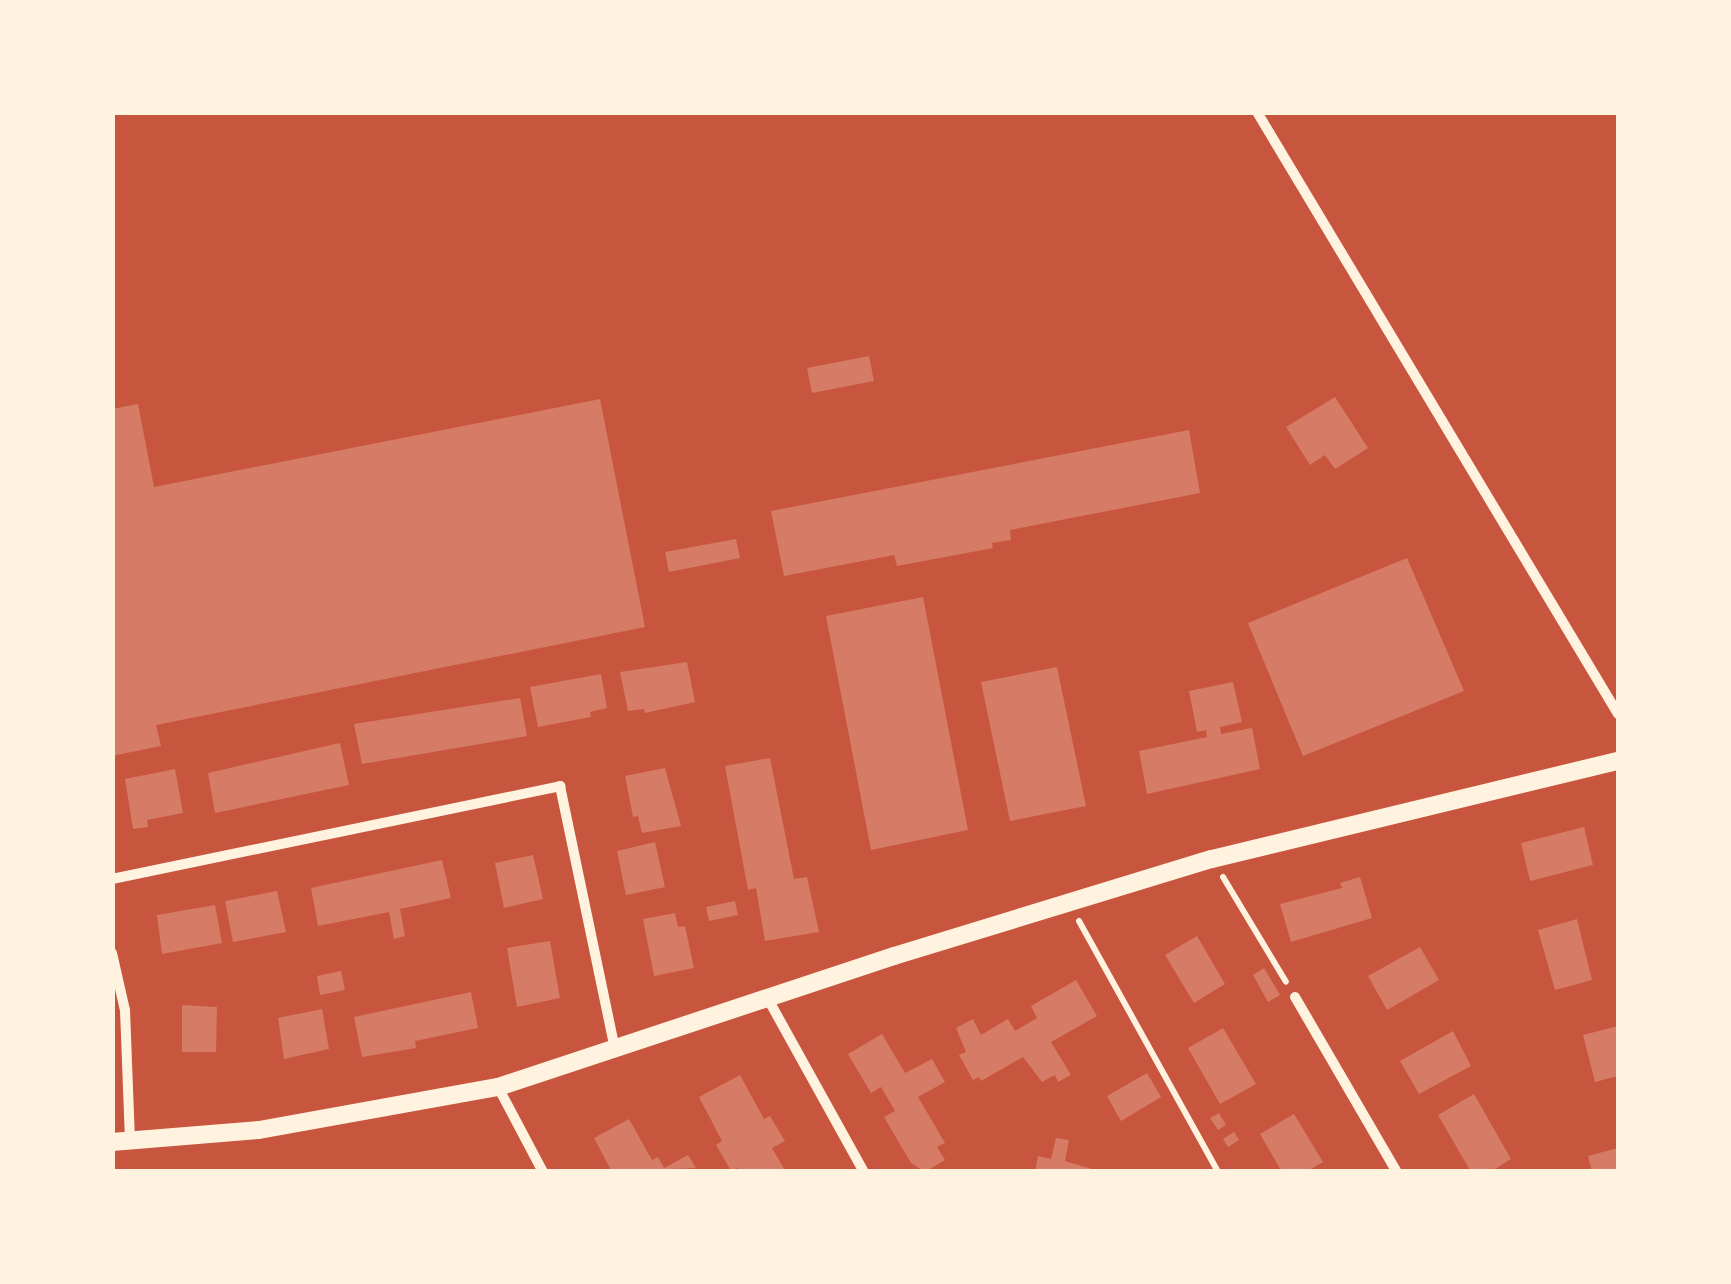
<!DOCTYPE html>
<style>
body{margin:0}
#map{position:relative;width:1731px;height:1284px;overflow:hidden;background:#c8553d;font-family:"Titillium Web",sans-serif}
div>[style]{position:absolute}
.building>*{inset:0;background:#d67c66}
.path>*{height:6px;margin:-3px;padding:0 3px;transform-origin:3px;border-radius:3px;background:#fff3e0}
.minor>*{height:10px;margin:-5px;padding:0 5px;transform-origin:5px;border-radius:5px;background:#fff3e0}
.tertiary>*{height:18px;margin:-9px;padding:0 9px;transform-origin:9px;border-radius:9px;background:#fff3e0}
span{translate:-50% -50%;white-space:nowrap;text-align:center;line-height:1.15;-webkit-text-stroke:8px #fff3e0;paint-order:stroke}
.frame{position:absolute;inset:0;border:115px solid #fff3e0;pointer-events:none}
</style>
<div id="map">
<div class="building">
<i style="clip-path:polygon(869px 356px,874px 381px,812px 393px,807px 368px)"></i>
<i style="clip-path:polygon(1335px 397px,1368px 448px,1335px 469px,1325px 455px,1310px 465px,1286px 427px)"></i>
<i style="clip-path:polygon(600px 399px,645px 627px,156px 725px,161px 746px,112px 756px,112px 409px,138px 404px,154px 487px)"></i>
<i style="clip-path:polygon(1189px 430px,1200px 493px,1010px 530px,1011px 540px,992px 543px,993px 548px,897px 566px,894px 555px,784px 576px,771px 511px)"></i>
<i style="clip-path:polygon(736px 539px,740px 558px,669px 572px,665px 552px)"></i>
<i style="clip-path:polygon(1407px 558px,1464px 691px,1303px 756px,1248px 623px)"></i>
<i style="clip-path:polygon(923px 597px,968px 830px,871px 850px,826px 616px)"></i>
<i style="clip-path:polygon(687px 662px,695px 702px,645px 713px,644px 709px,628px 711px,620px 672px)"></i>
<i style="clip-path:polygon(1057px 667px,1086px 806px,1010px 821px,981px 682px)"></i>
<i style="clip-path:polygon(601px 674px,607px 708px,590px 712px,591px 717px,538px 727px,530px 687px)"></i>
<i style="clip-path:polygon(1233px 682px,1242px 722px,1220px 727px,1221px 734px,1252px 728px,1260px 769px,1147px 794px,1139px 751px,1207px 737px,1206px 730px,1197px 732px,1189px 691px)"></i>
<i style="clip-path:polygon(520px 698px,527px 736px,362px 764px,354px 724px)"></i>
<i style="clip-path:polygon(340px 743px,349px 785px,215px 813px,208px 773px)"></i>
<i style="clip-path:polygon(770px 758px,794px 879px,807px 877px,819px 932px,765px 941px,756px 888px,748px 890px,725px 766px)"></i>
<i style="clip-path:polygon(665px 768px,681px 826px,642px 833px,638px 816px,633px 817px,625px 776px)"></i>
<i style="clip-path:polygon(175px 769px,183px 813px,147px 820px,148px 827px,133px 829px,125px 779px)"></i>
<i style="clip-path:polygon(1584px 827px,1593px 865px,1530px 881px,1521px 843px)"></i>
<i style="clip-path:polygon(655px 842px,665px 887px,626px 895px,617px 851px)"></i>
<i style="clip-path:polygon(533px 855px,543px 899px,504px 908px,495px 863px)"></i>
<i style="clip-path:polygon(442px 860px,451px 898px,400px 909px,405px 936px,394px 939px,389px 912px,318px 926px,311px 888px)"></i>
<i style="clip-path:polygon(1360px 877px,1372px 918px,1291px 942px,1280px 904px,1342px 888px,1340px 883px)"></i>
<i style="clip-path:polygon(277px 891px,286px 932px,233px 942px,225px 901px)"></i>
<i style="clip-path:polygon(735px 901px,738px 915px,709px 921px,706px 907px)"></i>
<i style="clip-path:polygon(215px 905px,222px 943px,162px 954px,157px 915px)"></i>
<i style="clip-path:polygon(675px 913px,678px 927px,685px 926px,694px 968px,654px 976px,643px 919px)"></i>
<i style="clip-path:polygon(1577px 919px,1592px 980px,1555px 990px,1538px 930px)"></i>
<i style="clip-path:polygon(1197px 936px,1225px 984px,1194px 1003px,1165px 955px)"></i>
<i style="clip-path:polygon(550px 941px,560px 998px,517px 1007px,507px 948px)"></i>
<i style="clip-path:polygon(1420px 947px,1439px 980px,1387px 1010px,1368px 976px)"></i>
<i style="clip-path:polygon(1264px 968px,1280px 995px,1268px 1002px,1253px 975px)"></i>
<i style="clip-path:polygon(341px 971px,345px 990px,320px 995px,317px 976px)"></i>
<i style="clip-path:polygon(1076px 980px,1097px 1016px,1051px 1042px,1071px 1075px,1058px 1082px,1055px 1075px,1042px 1082px,1023px 1057px,981px 1081px,979px 1077px,973px 1080px,959px 1055px,966px 1052px,956px 1028px,973px 1019px,981px 1035px,1008px 1019px,1015px 1031px,1037px 1018px,1031px 1006px)"></i>
<i style="clip-path:polygon(471px 992px,478px 1028px,415px 1041px,416px 1048px,362px 1057px,354px 1017px)"></i>
<i style="clip-path:polygon(182px 1005px,217px 1007px,216px 1052px,182px 1052px)"></i>
<i style="clip-path:polygon(322px 1009px,329px 1049px,284px 1059px,278px 1018px)"></i>
<i style="clip-path:polygon(1618px 1026px,1618px 1076px,1595px 1082px,1583px 1035px)"></i>
<i style="clip-path:polygon(1223px 1028px,1256px 1084px,1220px 1104px,1188px 1048px)"></i>
<i style="clip-path:polygon(1453px 1031px,1471px 1066px,1419px 1094px,1400px 1061px)"></i>
<i style="clip-path:polygon(882px 1034px,905px 1073px,932px 1059px,945px 1082px,918px 1097px,945px 1143px,937px 1147px,945px 1160px,925px 1172px,911px 1163px,884px 1117px,895px 1111px,881px 1087px,871px 1093px,848px 1054px)"></i>
<i style="clip-path:polygon(1147px 1073px,1161px 1097px,1121px 1121px,1107px 1096px)"></i>
<i style="clip-path:polygon(740px 1075px,764px 1119px,770px 1116px,785px 1141px,772px 1148px,786px 1172px,740px 1172px,737px 1168px,731px 1171px,716px 1145px,722px 1141px,699px 1097px)"></i>
<i style="clip-path:polygon(1474px 1094px,1511px 1159px,1490px 1172px,1471px 1172px,1438px 1115px)"></i>
<i style="clip-path:polygon(1219px 1113px,1226px 1125px,1218px 1130px,1210px 1118px)"></i>
<i style="clip-path:polygon(1294px 1114px,1323px 1162px,1306px 1172px,1282px 1172px,1260px 1134px)"></i>
<i style="clip-path:polygon(629px 1119px,652px 1160px,658px 1157px,664px 1168px,688px 1155px,696px 1168px,612px 1172px,594px 1138px)"></i>
<i style="clip-path:polygon(1234px 1132px,1239px 1140px,1228px 1147px,1223px 1139px)"></i>
<i style="clip-path:polygon(1056px 1138px,1069px 1140px,1065px 1161px,1102px 1172px,1035px 1172px,1038px 1156px,1051px 1159px)"></i>
<i style="clip-path:polygon(1618px 1148px,1618px 1172px,1592px 1172px,1588px 1156px)"></i>
</div>
<div class="path">
<i style="left:1223px;top:877px;width:122px;rotate:59deg"></i>
<i style="left:1079px;top:921px;width:287px;rotate:61deg"></i>
</div>
<div class="minor">
<i style="left:1257px;top:112px;width:702px;rotate:59.05deg"></i>
<i style="left:112px;top:879px;width:458px;rotate:-11.7deg"></i>
<i style="left:560px;top:786px;width:269px;rotate:78.2deg"></i>
<i style="left:112px;top:953px;width:58px;rotate:77.2deg"></i>
<i style="left:125px;top:1010px;width:132px;rotate:87.8deg"></i>
<i style="left:1295px;top:997px;width:203px;rotate:59.8deg"></i>
<i style="left:768px;top:999px;width:198px;rotate:61deg"></i>
<i style="left:498px;top:1087px;width:96px;rotate:62.1deg"></i>
</div>
<div class="tertiary">
<i style="left:112px;top:1142px;width:147px;rotate:-4.7deg"></i>
<i style="left:259px;top:1130px;width:243px;rotate:-10.2deg"></i>
<i style="left:498px;top:1087px;width:417px;rotate:-18.3deg"></i>
<i style="left:894px;top:956px;width:332px;rotate:-17deg"></i>
<i style="left:1212px;top:859px;width:418px;rotate:-13.6deg"></i>
</div>
<div class="frame"></div>
</div>
